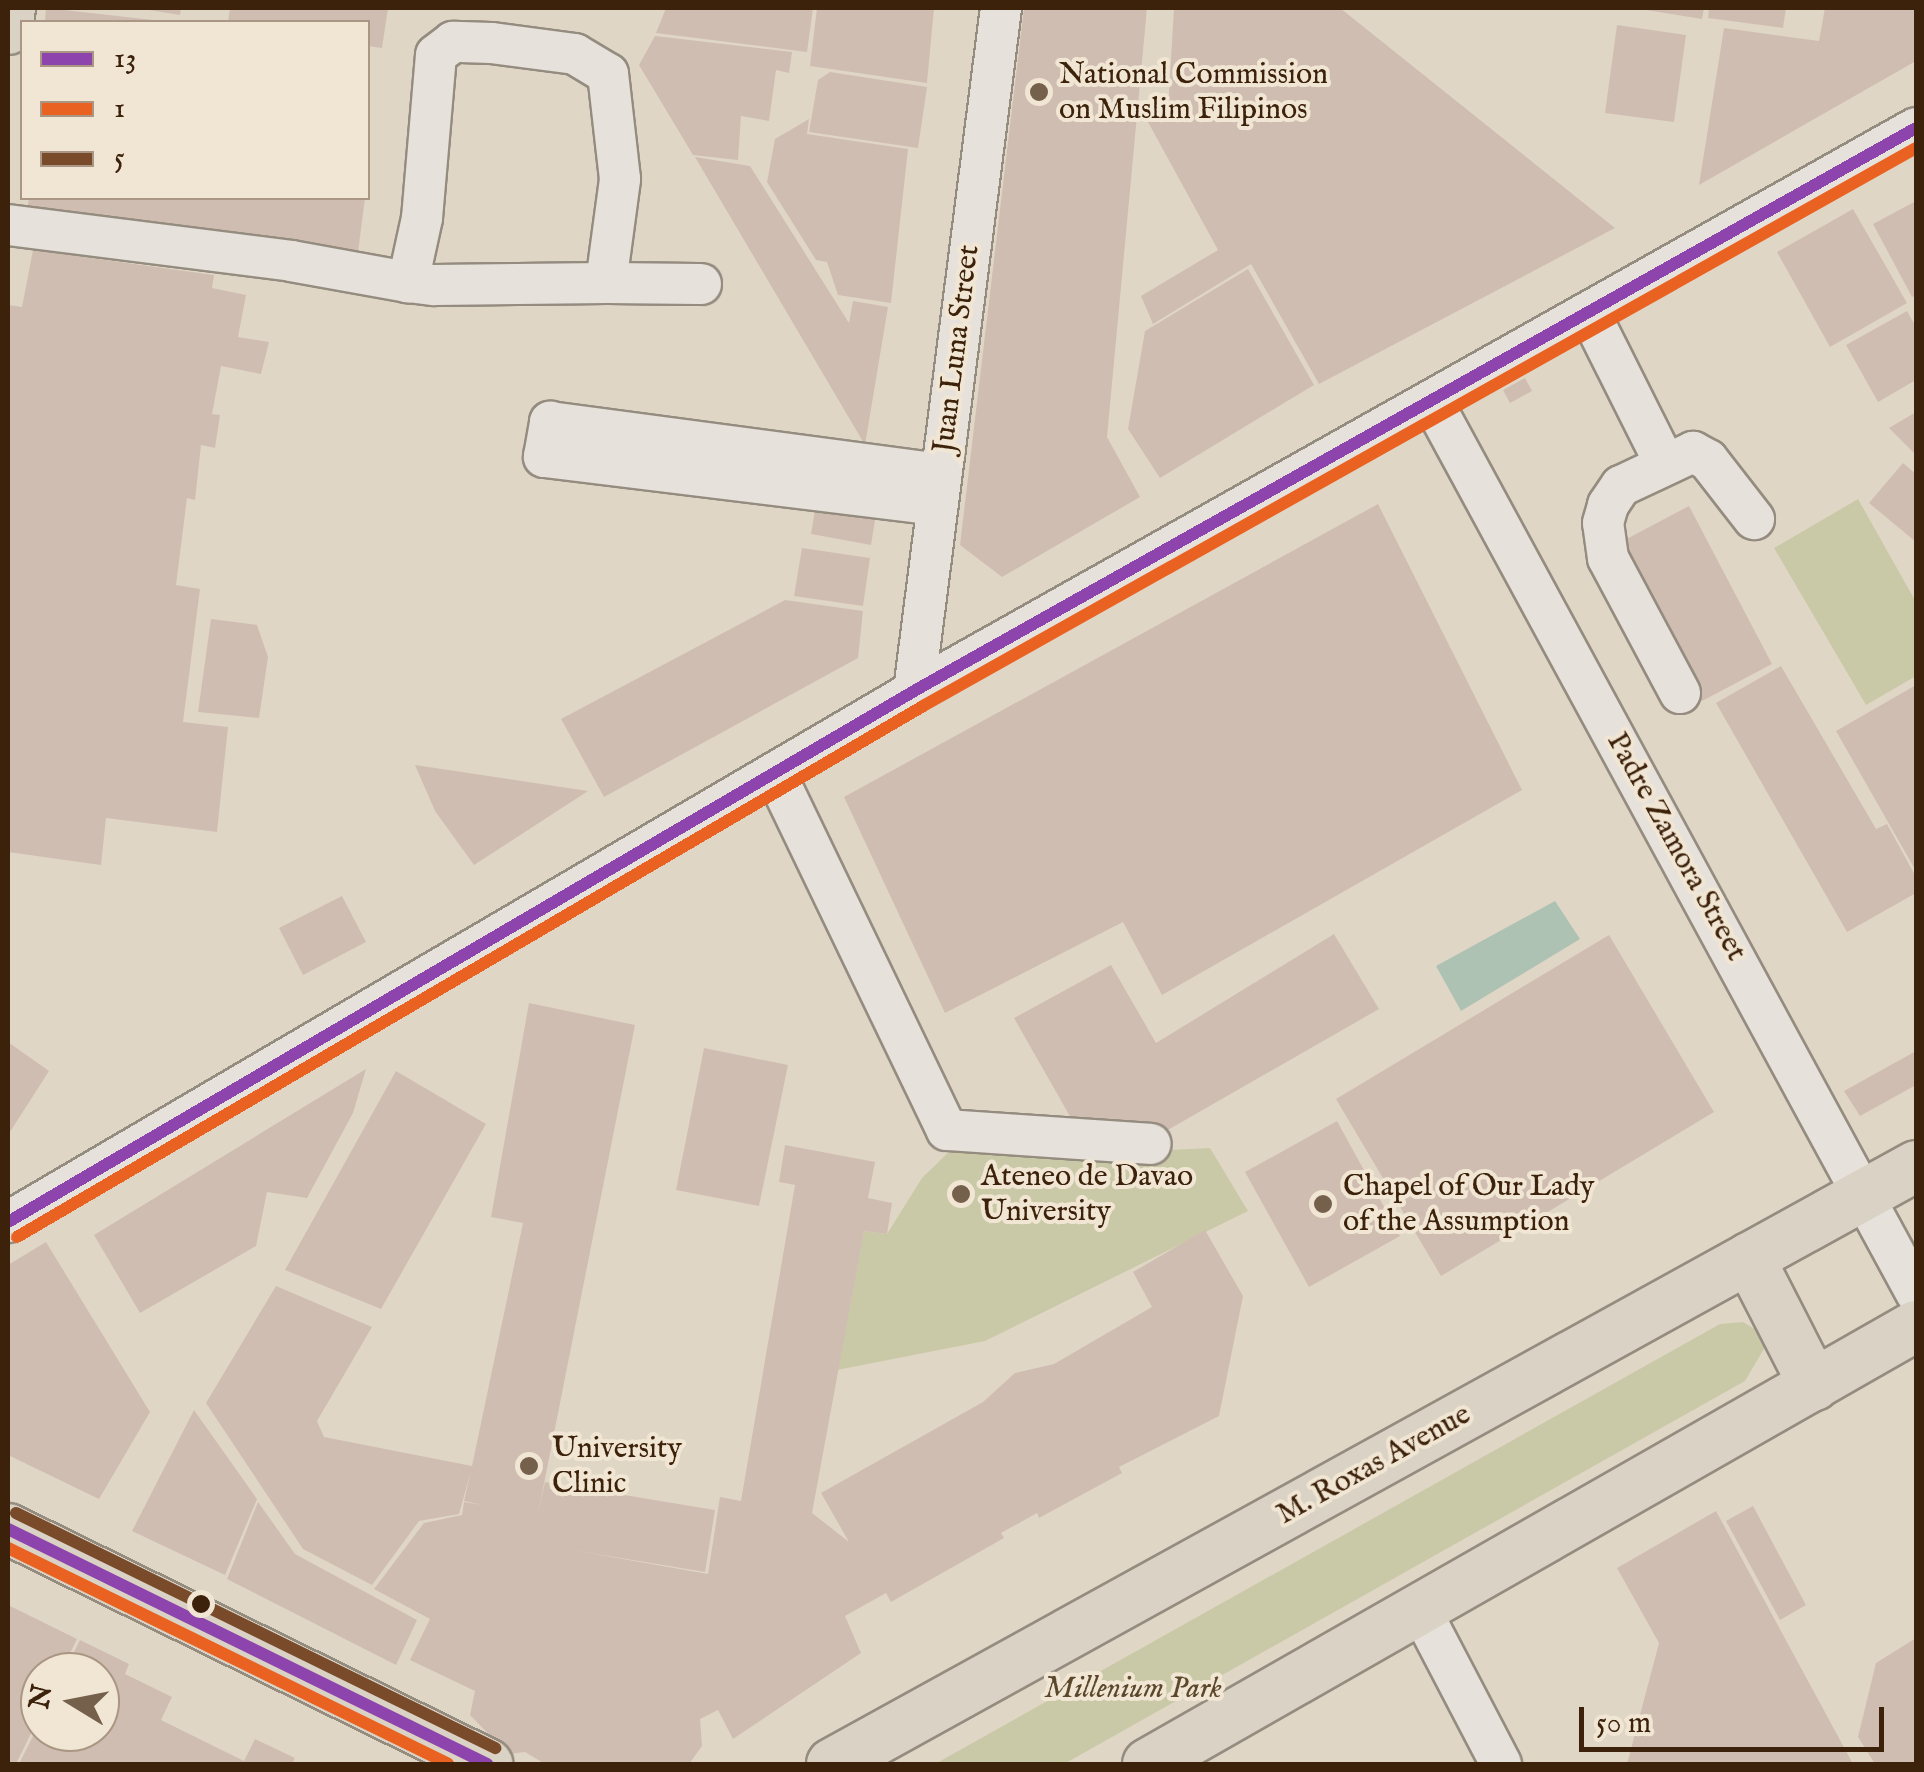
<!DOCTYPE html>
<style>
body{margin:0}
#map{position:relative;width:1924px;height:1772px;overflow:hidden;background:#e0d6c6;font-family:"IM FELL English",serif}
div>[style]{position:absolute}
.green>*{inset:0;background:#cac9a7}
.water>*{inset:0;background:#aec2b4}
.building>*{inset:0;background:#d0bdb2}
.roads{filter:drop-shadow(2px 0 #958c80) drop-shadow(-2px 0 #958c80) drop-shadow(0 2px #958c80) drop-shadow(0 -2px #958c80)}
.minor>*{height:40px;margin:-20px;padding:0 20px;transform-origin:20px;border-radius:20px;background:#e6e1da}
.major>*{height:50px;margin:-25px;padding:0 25px;transform-origin:25px;border-radius:25px;background:#dad2c4}
.bus-1>*{height:12px;margin:-6px;padding:0 6px;transform-origin:6px;border-radius:6px;background:#8e44ad}
.bus-2>*{height:12px;margin:-6px;padding:0 6px;transform-origin:6px;border-radius:6px;background:#e96221}
.bus-3>*{height:12px;margin:-6px;padding:0 6px;transform-origin:6px;border-radius:6px;background:#7a4b2a}
.dots>*{width:28px;height:28px;translate:-50% -50%;box-sizing:border-box;border:5px solid #f1e6d3;border-radius:50%}
span{translate:-50% -50%;white-space:nowrap;text-align:center;line-height:1.15;-webkit-text-stroke:8px #f1e6d3;paint-order:stroke}
.poi-label{font-size:30px;color:#3c210b}
.left{translate:0 -50%;text-align:left}
.street-label{font-size:30px;color:#3c210b}
.park-label{font-size:30px;color:#5b482c;font-style:italic}
.frame{position:absolute;inset:0;border:10px solid #3c210b;pointer-events:none}
.legend{position:absolute;left:20px;top:20px;width:350px;height:180px;box-sizing:border-box;background:#f1e6d3;border:2px solid #a99783;margin:0;padding:12px 18px;list-style:none;font-size:30px;color:#3c210b}
.legend li{display:flex;align-items:center;gap:20px;height:50px}
.legend b{width:50px;border:2px solid #a99783}
.north{position:absolute;left:20px;top:1652px;width:100px;height:100px;box-sizing:border-box;background:#f1e6d3;border:2px solid #a99783;border-radius:50%;rotate:280deg;font-size:28px;font-weight:700;line-height:40px;text-align:center;color:#3c210b}
.north::after{content:'';display:block;margin:auto;width:35px;height:45px;background:#75604c;clip-path:polygon(50% 0,100% 100%,50% 72%,0 100%)}
.scale{position:absolute;left:1579px;top:1707px;width:305px;height:45px;box-sizing:border-box;border:5px solid #3c210b;border-top:0;padding-left:12px;font-size:30px;line-height:35px;white-space:nowrap;color:#3c210b;-webkit-text-stroke:8px #f1e6d3;paint-order:stroke}
</style>
<div id="map">
<div class="green">
<i style="clip-path:polygon(1858px 499px,1916px 602px,1916px 676px,1866px 705px,1774px 548px)"></i>
<i style="clip-path:polygon(957px 1144px,1067px 1155px,1210px 1148px,1248px 1211px,985px 1341px,837px 1370px,864px 1231px,887px 1234px,922px 1178px)"></i>
<i style="clip-path:polygon(1743px 1322px,1763px 1334px,1765px 1347px,1745px 1381px,1064px 1764px,935px 1764px,1720px 1324px)"></i>
</div>
<div class="water">
<i style="clip-path:polygon(1555px 901px,1580px 939px,1461px 1011px,1436px 966px)"></i>
</div>
<div class="building">
<i style="clip-path:polygon(46px 8px,153px 20px,153px 22px,45px 22px)"></i>
<i style="clip-path:polygon(137px 8px,181px 8px,180px 15px)"></i>
<i style="clip-path:polygon(230px 8px,388px 8px,382px 48px,368px 46px,368px 22px,228px 22px)"></i>
<i style="clip-path:polygon(666px 8px,813px 8px,807px 52px,656px 33px)"></i>
<i style="clip-path:polygon(817px 8px,934px 8px,927px 83px,810px 66px)"></i>
<i style="clip-path:polygon(1024px 8px,1147px 8px,1107px 437px,1140px 497px,1002px 577px,960px 545px)"></i>
<i style="clip-path:polygon(1174px 8px,1340px 8px,1615px 228px,1319px 384px,1251px 264px,1153px 324px,1141px 296px,1218px 250px,1148px 122px,1168px 110px)"></i>
<i style="clip-path:polygon(1634px 8px,1704px 8px,1702px 19px)"></i>
<i style="clip-path:polygon(1709px 8px,1786px 8px,1783px 28px,1708px 18px)"></i>
<i style="clip-path:polygon(1825px 8px,1916px 8px,1916px 61px,1699px 185px,1724px 28px,1819px 41px)"></i>
<i style="clip-path:polygon(1617px 25px,1686px 35px,1674px 122px,1605px 113px)"></i>
<i style="clip-path:polygon(655px 36px,792px 52px,789px 73px,776px 70px,769px 121px,741px 116px,738px 160px,693px 155px,639px 65px)"></i>
<i style="clip-path:polygon(830px 72px,927px 87px,918px 148px,809px 132px,818px 80px)"></i>
<i style="clip-path:polygon(809px 119px,807px 134px,908px 149px,891px 303px,838px 295px,827px 262px,816px 260px,767px 182px,775px 139px)"></i>
<i style="clip-path:polygon(695px 157px,750px 166px,849px 323px,853px 301px,888px 307px,865px 445px)"></i>
<i style="clip-path:polygon(29px 198px,365px 198px,357px 260px,26px 217px)"></i>
<i style="clip-path:polygon(1916px 201px,1916px 295px,1912px 297px,1873px 224px)"></i>
<i style="clip-path:polygon(1853px 209px,1907px 303px,1830px 347px,1777px 252px)"></i>
<i style="clip-path:polygon(33px 250px,214px 275px,212px 288px,246px 295px,238px 337px,269px 342px,261px 374px,221px 366px,212px 414px,220px 415px,215px 448px,201px 445px,195px 500px,187px 498px,176px 585px,200px 589px,183px 722px,228px 727px,217px 832px,106px 818px,101px 865px,8px 852px,8px 305px,22px 307px)"></i>
<i style="clip-path:polygon(1248px 269px,1314px 385px,1160px 478px,1128px 429px,1145px 331px)"></i>
<i style="clip-path:polygon(1907px 311px,1916px 327px,1916px 380px,1878px 402px,1846px 345px)"></i>
<i style="clip-path:polygon(1525px 378px,1532px 391px,1510px 403px,1503px 390px)"></i>
<i style="clip-path:polygon(1916px 412px,1916px 455px,1889px 428px)"></i>
<i style="clip-path:polygon(1903px 463px,1916px 474px,1916px 542px,1869px 503px)"></i>
<i style="clip-path:polygon(816px 504px,876px 514px,871px 545px,811px 534px)"></i>
<i style="clip-path:polygon(1378px 504px,1522px 790px,1162px 995px,1123px 922px,945px 1013px,844px 797px)"></i>
<i style="clip-path:polygon(1689px 506px,1772px 664px,1702px 701px,1619px 543px)"></i>
<i style="clip-path:polygon(802px 548px,870px 558px,863px 606px,794px 596px)"></i>
<i style="clip-path:polygon(785px 600px,863px 611px,858px 658px,604px 797px,561px 719px)"></i>
<i style="clip-path:polygon(211px 619px,257px 625px,268px 657px,259px 718px,198px 712px)"></i>
<i style="clip-path:polygon(1781px 666px,1876px 829px,1887px 824px,1916px 877px,1916px 893px,1847px 932px,1716px 703px)"></i>
<i style="clip-path:polygon(1916px 685px,1916px 871px,1836px 731px)"></i>
<i style="clip-path:polygon(415px 765px,588px 791px,474px 865px,435px 811px)"></i>
<i style="clip-path:polygon(342px 896px,366px 942px,303px 975px,279px 928px)"></i>
<i style="clip-path:polygon(1334px 934px,1379px 1009px,1166px 1131px,1134px 1122px,1080px 1134px,1014px 1018px,1111px 965px,1156px 1043px)"></i>
<i style="clip-path:polygon(1609px 935px,1714px 1112px,1441px 1276px,1336px 1099px)"></i>
<i style="clip-path:polygon(529px 1003px,635px 1025px,538px 1514px,545px 1482px,715px 1510px,705px 1572px,572px 1550px,708px 1574px,720px 1497px,741px 1501px,795px 1185px,779px 1182px,785px 1145px,875px 1162px,868px 1198px,892px 1203px,887px 1234px,864px 1231px,812px 1513px,849px 1542px,821px 1493px,983px 1402px,1015px 1373px,1054px 1364px,1152px 1307px,1133px 1272px,1205px 1230px,1243px 1296px,1219px 1416px,1119px 1467px,1122px 1473px,1039px 1518px,1037px 1513px,1001px 1533px,1004px 1538px,891px 1602px,886px 1593px,845px 1616px,861px 1653px,733px 1739px,718px 1710px,700px 1719px,702px 1746px,689px 1764px,545px 1764px,525px 1752px,508px 1754px,470px 1715px,475px 1691px,410px 1660px,430px 1619px,374px 1589px,424px 1523px,462px 1515px,464px 1502px,483px 1505px,464px 1501px,471px 1471px,459px 1514px,419px 1521px,372px 1585px,303px 1549px,206px 1403px,276px 1286px,372px 1327px,317px 1421px,324px 1437px,472px 1466px,523px 1223px,491px 1217px)"></i>
<i style="clip-path:polygon(8px 1042px,49px 1071px,8px 1135px)"></i>
<i style="clip-path:polygon(704px 1048px,788px 1065px,759px 1206px,676px 1190px)"></i>
<i style="clip-path:polygon(1916px 1051px,1916px 1085px,1860px 1116px,1844px 1091px)"></i>
<i style="clip-path:polygon(366px 1069px,353px 1113px,307px 1198px,267px 1192px,256px 1246px,140px 1313px,94px 1235px)"></i>
<i style="clip-path:polygon(396px 1071px,486px 1124px,381px 1309px,285px 1270px)"></i>
<i style="clip-path:polygon(1337px 1121px,1400px 1236px,1309px 1287px,1245px 1172px)"></i>
<i style="clip-path:polygon(46px 1242px,150px 1412px,99px 1499px,8px 1455px,8px 1265px)"></i>
<i style="clip-path:polygon(194px 1410px,257px 1499px,225px 1575px,132px 1531px)"></i>
<i style="clip-path:polygon(258px 1502px,295px 1554px,417px 1620px,396px 1665px,227px 1579px)"></i>
<i style="clip-path:polygon(1753px 1506px,1806px 1605px,1780px 1620px,1726px 1521px)"></i>
<i style="clip-path:polygon(1716px 1511px,1853px 1764px,1627px 1764px,1659px 1643px,1617px 1568px)"></i>
<i style="clip-path:polygon(8px 1605px,77px 1639px,61px 1672px,40px 1672px,40px 1715px,16px 1764px,8px 1764px)"></i>
<i style="clip-path:polygon(1916px 1638px,1916px 1764px,1875px 1764px,1858px 1737px,1876px 1663px)"></i>
<i style="clip-path:polygon(80px 1640px,129px 1664px,125px 1674px,172px 1697px,161px 1720px,244px 1761px,255px 1739px,295px 1758px,292px 1764px,19px 1764px,40px 1722px,40px 1732px,100px 1732px,100px 1672px,64px 1672px)"></i>
</div>
<div class="roads">
<div class="minor">
<i style="left:8px;top:225px;width:285px;rotate:7.2deg"></i>
<i style="left:291px;top:261px;width:119px;rotate:10.2deg"></i>
<i style="left:408px;top:282px;width:26px;rotate:7deg"></i>
<i style="left:434px;top:285px;width:172px;rotate:-0.7deg"></i>
<i style="left:606px;top:283px;width:105px;rotate:-82.3deg"></i>
<i style="left:620px;top:179px;width:106px;rotate:-96.5deg"></i>
<i style="left:608px;top:74px;width:39px;rotate:-149deg"></i>
<i style="left:575px;top:54px;width:85px;rotate:-172.5deg"></i>
<i style="left:491px;top:43px;width:38px;rotate:-178deg"></i>
<i style="left:453px;top:42px;width:21px;rotate:143deg"></i>
<i style="left:436px;top:55px;width:164px;rotate:94.9deg"></i>
<i style="left:422px;top:218px;width:66px;rotate:102.3deg"></i>
<i style="left:606px;top:283px;width:95px;rotate:0.6deg"></i>
<i style="left:1590px;top:314px;width:165px;rotate:63.4deg"></i>
<i style="left:1433px;top:403px;width:1013px;rotate:61.51deg"></i>
<i style="left:937px;top:505px;width:396px;rotate:-173deg"></i>
<i style="left:544px;top:457px;width:36px;rotate:-80deg"></i>
<i style="left:550px;top:422px;width:394px;rotate:7.6deg"></i>
<i style="left:914px;top:691px;width:689px;rotate:-82.74deg"></i>
<i style="left:1680px;top:693px;width:153px;rotate:-118.1deg"></i>
<i style="left:1608px;top:558px;width:35px;rotate:-98deg"></i>
<i style="left:1603px;top:523px;width:19px;rotate:-74deg"></i>
<i style="left:1608px;top:505px;width:23px;rotate:-56deg"></i>
<i style="left:1621px;top:486px;width:80px;rotate:-25.3deg"></i>
<i style="left:1693px;top:452px;width:17px;rotate:28deg"></i>
<i style="left:1708px;top:460px;width:75px;rotate:52.1deg"></i>
<i style="left:775px;top:773px;width:396px;rotate:64.3deg"></i>
<i style="left:947px;top:1130px;width:204px;rotate:3.9deg"></i>
<i style="left:8px;top:1222px;width:1050px;rotate:-30.37deg"></i>
<i style="left:914px;top:691px;width:1149px;rotate:-29.33deg"></i>
<i style="left:1420px;top:1609px;width:175px;rotate:62.4deg"></i>
</div>
<div class="major">
<i style="left:8px;top:29px;width:21px;rotate:-85deg"></i>
<i style="left:1749px;top:1258px;width:143px;rotate:62.9deg"></i>
<i style="left:8px;top:1529px;width:534px;rotate:26.13deg"></i>
<i style="left:832px;top:1764px;width:1238px;rotate:-28.88deg"></i>
<i style="left:1148px;top:1764px;width:884px;rotate:-29.7deg"></i>
</div>
</div>
<div class="bus-1">
<i style="left:8px;top:1222px;width:1050px;rotate:-30.37deg"></i>
<i style="left:914px;top:691px;width:1149px;rotate:-29.33deg"></i>
<i style="left:8px;top:1529px;width:534px;rotate:26.13deg"></i>
</div>
<div class="bus-2">
<i style="left:17px;top:1237px;width:1050px;rotate:-30.37deg"></i>
<i style="left:923px;top:706px;width:1139px;rotate:-29.33deg"></i>
<i style="left:8px;top:1548px;width:490px;rotate:26.1deg"></i>
</div>
<div class="bus-3">
<i style="left:16px;top:1513px;width:534px;rotate:26.13deg"></i>
</div>
<div class="dots">
<i style="left:1039px;top:92px;background:#75604c"></i>
<i style="left:961px;top:1194px;background:#75604c"></i>
<i style="left:1323px;top:1204px;background:#75604c"></i>
<i style="left:529px;top:1466px;background:#75604c"></i>
<i style="left:201px;top:1604px;background:#3c210b"></i>
</div>
<div class="poi-label">
<span class="left" style="left:1059px;top:92px">National Commission<br>on Muslim Filipinos</span>
<span class="left" style="left:981px;top:1194px">Ateneo de Davao<br>University</span>
<span class="left" style="left:1343px;top:1204px">Chapel of Our Lady<br>of the Assumption</span>
<span class="left" style="left:552px;top:1466px">University<br>Clinic</span>
</div>
<div class="street-label">
<span style="left:957px;top:349px;rotate:-83deg">Juan Luna Street</span>
<span style="left:1676px;top:847px;rotate:61deg">Padre Zamora Street</span>
<span style="left:1374px;top:1465px;rotate:-29deg">M. Roxas Avenue</span>
</div>
<div class="park-label">
<span style="left:1133px;top:1689px">Millenium Park</span>
</div>
<div class="frame"></div>
<ul class="legend">
<li><b style="height:12px;background:#8e44ad"></b>13</li>
<li><b style="height:12px;background:#e96221"></b>1</li>
<li><b style="height:12px;background:#7a4b2a"></b>5</li>
</ul>
<div class="north">N</div>
<div class="scale">50 m</div>
</div>
